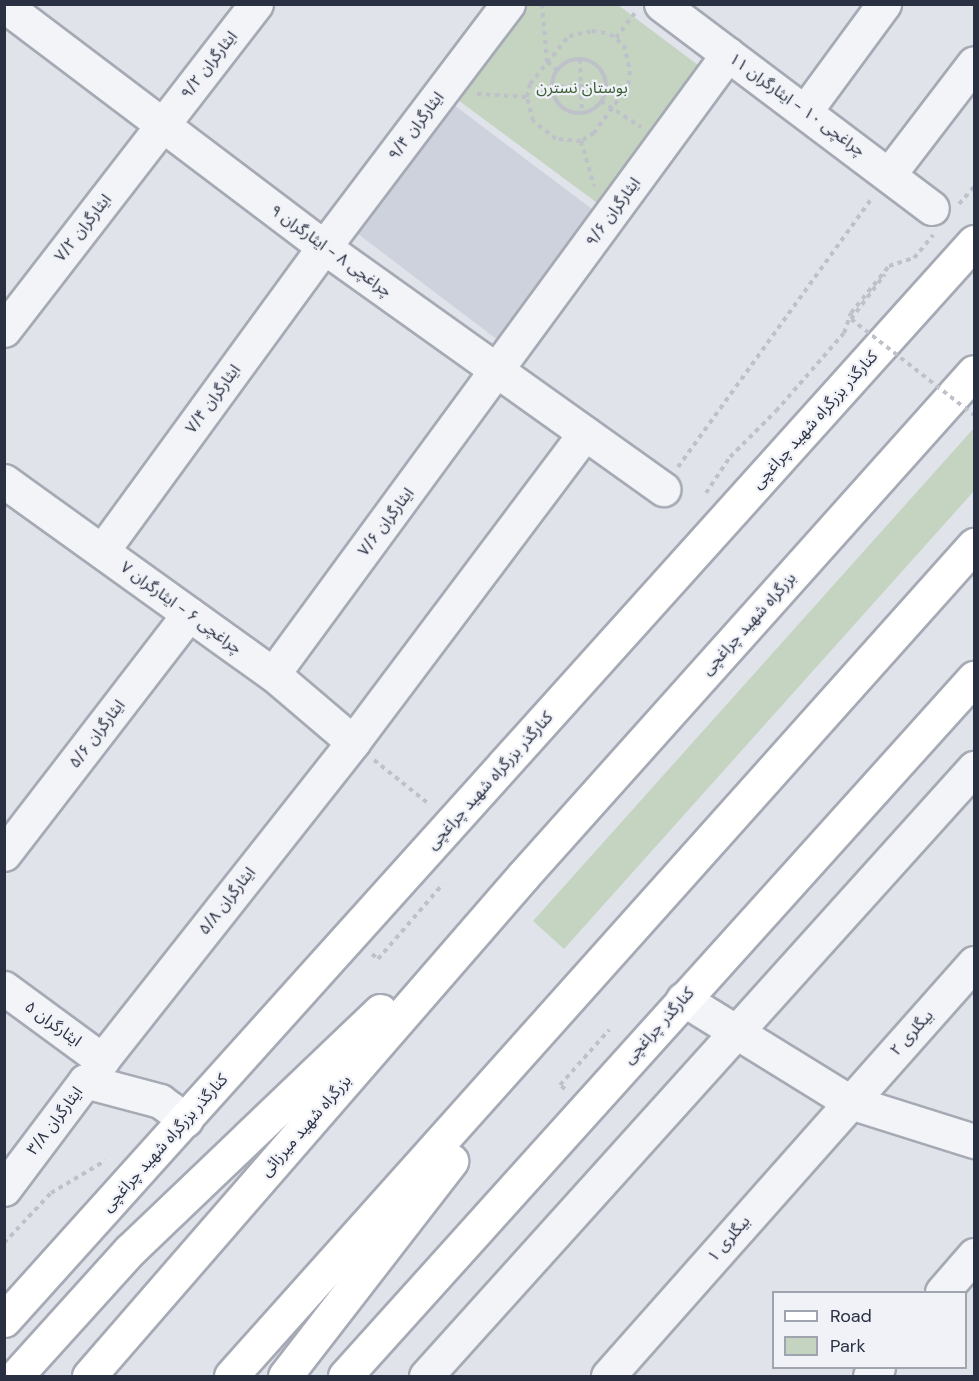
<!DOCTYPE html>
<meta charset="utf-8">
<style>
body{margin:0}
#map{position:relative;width:979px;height:1381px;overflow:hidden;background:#e0e3ea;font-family:"DM Sans","Noto Sans Arabic",sans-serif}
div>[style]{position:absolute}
.built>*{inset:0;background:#ced2dc}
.green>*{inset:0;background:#c4d4c1}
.path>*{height:4px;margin-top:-2px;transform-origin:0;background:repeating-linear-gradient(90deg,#bec1c9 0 4.5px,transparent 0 9px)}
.path>.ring{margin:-2px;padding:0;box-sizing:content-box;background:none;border:4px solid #bec1c9;border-radius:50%}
.roads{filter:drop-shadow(2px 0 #a5aab4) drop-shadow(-2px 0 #a5aab4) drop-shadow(0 2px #a5aab4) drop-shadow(0 -2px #a5aab4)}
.minor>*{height:33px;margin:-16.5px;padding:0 16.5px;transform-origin:16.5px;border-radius:16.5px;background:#f3f4f8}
.major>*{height:33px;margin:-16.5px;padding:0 16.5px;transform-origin:16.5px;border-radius:16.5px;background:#fff}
.highway>*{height:33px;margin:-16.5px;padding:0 16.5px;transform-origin:16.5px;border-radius:16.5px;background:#fff}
.path-bridge>*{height:4px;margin-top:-2px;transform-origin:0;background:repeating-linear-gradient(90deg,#bec1c9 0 4.5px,transparent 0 9px)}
span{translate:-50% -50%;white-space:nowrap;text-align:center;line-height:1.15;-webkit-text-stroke:4.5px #f0f2f7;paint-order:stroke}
.street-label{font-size:16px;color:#283042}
.park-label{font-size:16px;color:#3a5e35}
.frame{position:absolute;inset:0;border:6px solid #283042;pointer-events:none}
.legend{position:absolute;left:772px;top:1291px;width:195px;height:78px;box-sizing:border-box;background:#f0f2f7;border:2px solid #a0a4af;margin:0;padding:8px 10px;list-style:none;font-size:18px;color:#283042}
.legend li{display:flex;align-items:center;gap:12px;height:30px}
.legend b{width:30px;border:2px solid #a0a4af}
</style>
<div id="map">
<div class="built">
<i style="clip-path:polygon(454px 105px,596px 212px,499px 341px,358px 234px)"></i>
</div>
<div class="green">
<i style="clip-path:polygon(526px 5px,618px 5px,702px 68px,600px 205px,458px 100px)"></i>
<i style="clip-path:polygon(974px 428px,974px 491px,564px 949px,533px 921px)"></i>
</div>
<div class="path">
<i style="left:542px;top:4px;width:58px;rotate:85.1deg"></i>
<i style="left:547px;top:62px;width:13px;rotate:39deg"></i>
<i style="left:592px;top:31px;width:18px;rotate:9deg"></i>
<i style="left:610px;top:34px;width:18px;rotate:38deg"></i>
<i style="left:624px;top:45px;width:27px;rotate:77deg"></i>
<i style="left:630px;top:71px;width:15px;rotate:98deg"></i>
<i style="left:628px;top:86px;width:58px;rotate:125.9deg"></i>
<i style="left:594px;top:133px;width:15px;rotate:148deg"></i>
<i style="left:581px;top:141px;width:25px;rotate:-175deg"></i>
<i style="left:556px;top:139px;width:29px;rotate:-142deg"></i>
<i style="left:533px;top:121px;width:25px;rotate:-104deg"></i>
<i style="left:527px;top:97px;width:13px;rotate:-77deg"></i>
<i style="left:530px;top:84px;width:62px;rotate:-50.9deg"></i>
<i style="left:569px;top:36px;width:24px;rotate:-12deg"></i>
<i style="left:616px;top:38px;width:31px;rotate:-53deg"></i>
<i style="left:580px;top:59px;width:54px;rotate:87.9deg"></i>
<i class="ring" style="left:552px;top:59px;width:50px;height:50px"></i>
<i style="left:552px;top:87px;width:53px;rotate:-2.2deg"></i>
<i style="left:477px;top:94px;width:50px;rotate:3.4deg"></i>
<i style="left:601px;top:101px;width:48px;rotate:33deg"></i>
<i style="left:581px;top:141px;width:47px;rotate:73.9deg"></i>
<i style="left:959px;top:204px;width:23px;rotate:-49deg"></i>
<i style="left:851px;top:319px;width:56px;rotate:-52.9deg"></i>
<i style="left:678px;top:467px;width:332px;rotate:-54.2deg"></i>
<i style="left:706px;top:493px;width:43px;rotate:-56.3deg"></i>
<i style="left:730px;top:457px;width:65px;rotate:-45deg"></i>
<i style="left:776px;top:411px;width:103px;rotate:-48.9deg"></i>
<i style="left:844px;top:333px;width:21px;rotate:-71deg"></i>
<i style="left:851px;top:313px;width:60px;rotate:-51deg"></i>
<i style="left:889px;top:266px;width:26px;rotate:-18deg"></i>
<i style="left:914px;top:258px;width:30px;rotate:-50deg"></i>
<i style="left:374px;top:760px;width:70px;rotate:38.7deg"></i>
<i style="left:372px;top:954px;width:8px;rotate:40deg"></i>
<i style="left:378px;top:959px;width:99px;rotate:-49.1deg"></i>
<i style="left:565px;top:1089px;width:6px;rotate:-141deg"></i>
<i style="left:560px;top:1085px;width:74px;rotate:-48.3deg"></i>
<i style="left:4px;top:1243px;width:69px;rotate:-46.8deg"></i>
<i style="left:51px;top:1193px;width:63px;rotate:-30.7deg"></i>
</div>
<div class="roads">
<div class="minor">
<i style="left:661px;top:4px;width:339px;rotate:37deg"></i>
<i style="left:4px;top:5px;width:401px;rotate:37.1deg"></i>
<i style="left:324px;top:247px;width:417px;rotate:35.5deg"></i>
<i style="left:806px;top:110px;width:132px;rotate:-53.7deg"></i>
<i style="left:890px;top:173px;width:138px;rotate:-52.6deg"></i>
<i style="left:4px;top:330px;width:412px;rotate:-52.3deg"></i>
<i style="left:4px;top:481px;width:331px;rotate:35.7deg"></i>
<i style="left:273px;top:674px;width:105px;rotate:40.4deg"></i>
<i style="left:102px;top:551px;width:376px;rotate:-53.9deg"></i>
<i style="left:324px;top:247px;width:305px;rotate:-52.9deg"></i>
<i style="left:273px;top:674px;width:769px;rotate:-53.73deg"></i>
<i style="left:4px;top:854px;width:303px;rotate:-52.4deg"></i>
<i style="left:4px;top:988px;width:122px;rotate:36.3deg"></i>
<i style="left:102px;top:1060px;width:405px;rotate:-51.7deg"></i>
<i style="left:353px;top:742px;width:386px;rotate:-53.1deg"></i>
<i style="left:683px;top:999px;width:196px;rotate:31.7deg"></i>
<i style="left:850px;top:1102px;width:130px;rotate:17.5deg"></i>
<i style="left:4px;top:1189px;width:135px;rotate:-53.1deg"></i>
<i style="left:85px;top:1081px;width:78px;rotate:14.9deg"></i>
<i style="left:160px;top:1101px;width:32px;rotate:36deg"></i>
<i style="left:942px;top:1292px;width:49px;rotate:-49.1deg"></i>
<i style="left:426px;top:1376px;width:819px;rotate:-47.97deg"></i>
<i style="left:608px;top:1376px;width:552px;rotate:-48.45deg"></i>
<i style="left:870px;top:1376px;width:11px;rotate:-45deg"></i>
</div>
<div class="major">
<i style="left:4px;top:1320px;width:1450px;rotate:-48.02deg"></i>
<i style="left:345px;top:1376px;width:940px;rotate:-47.98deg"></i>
</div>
<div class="highway">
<i style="left:16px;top:1376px;width:170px;rotate:-47.9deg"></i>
<i style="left:130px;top:1250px;width:346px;rotate:-43.7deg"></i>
<i style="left:89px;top:1376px;width:662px;rotate:-49.04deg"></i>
<i style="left:523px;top:876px;width:676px;rotate:-48.18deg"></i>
<i style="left:231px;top:1376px;width:1115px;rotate:-48.2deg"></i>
<i style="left:285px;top:1376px;width:272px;rotate:-52.3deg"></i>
</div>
</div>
<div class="path-bridge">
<i style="left:851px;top:319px;width:156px;rotate:38deg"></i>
</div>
<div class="street-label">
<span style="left:209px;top:65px;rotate:-52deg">ایثارگران ۹/۲</span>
<span style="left:797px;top:105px;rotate:36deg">چراغچی ۱۰ - ایثارگران ۱۱</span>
<span style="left:416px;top:126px;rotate:-53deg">ایثارگران ۹/۴</span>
<span style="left:613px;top:212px;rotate:-54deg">ایثارگران ۹/۶</span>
<span style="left:83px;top:228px;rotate:-52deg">ایثارگران ۷/۲</span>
<span style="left:331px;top:251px;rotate:36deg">چراغچی ۸ - ایثارگران ۹</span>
<span style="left:213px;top:399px;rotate:-54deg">ایثارگران ۷/۴</span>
<span style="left:815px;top:420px;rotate:-48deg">کنارگذر بزرگراه شهید چراغچی</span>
<span style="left:386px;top:522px;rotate:-53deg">ایثارگران ۷/۶</span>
<span style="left:181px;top:608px;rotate:36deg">چراغچی ۶ - ایثارگران ۷</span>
<span style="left:749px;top:624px;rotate:-48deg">بزرگراه شهید چراغچی</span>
<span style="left:97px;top:734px;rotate:-53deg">ایثارگران ۵/۶</span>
<span style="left:490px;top:781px;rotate:-48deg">کنارگذر بزرگراه شهید چراغچی</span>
<span style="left:227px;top:901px;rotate:-52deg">ایثارگران ۵/۸</span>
<span style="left:53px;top:1024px;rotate:36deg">ایثارگران ۵</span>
<span style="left:659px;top:1026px;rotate:-48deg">کنارگذر چراغچی</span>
<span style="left:912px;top:1033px;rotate:-48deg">بیگلری ۲</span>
<span style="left:55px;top:1121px;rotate:-53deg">ایثارگران ۳/۸</span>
<span style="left:306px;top:1126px;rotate:-49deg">بزرگراه شهید میرزائی</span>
<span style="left:165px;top:1143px;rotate:-48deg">کنارگذر بزرگراه شهید چراغچی</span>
<span style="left:729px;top:1239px;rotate:-49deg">بیگلری ۱</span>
</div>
<div class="park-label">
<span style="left:582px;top:88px">بوستان نسترن</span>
</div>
<div class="frame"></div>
<ul class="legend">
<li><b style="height:8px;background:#fff"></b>Road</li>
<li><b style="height:16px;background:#c4d4c1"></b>Park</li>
</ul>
</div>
